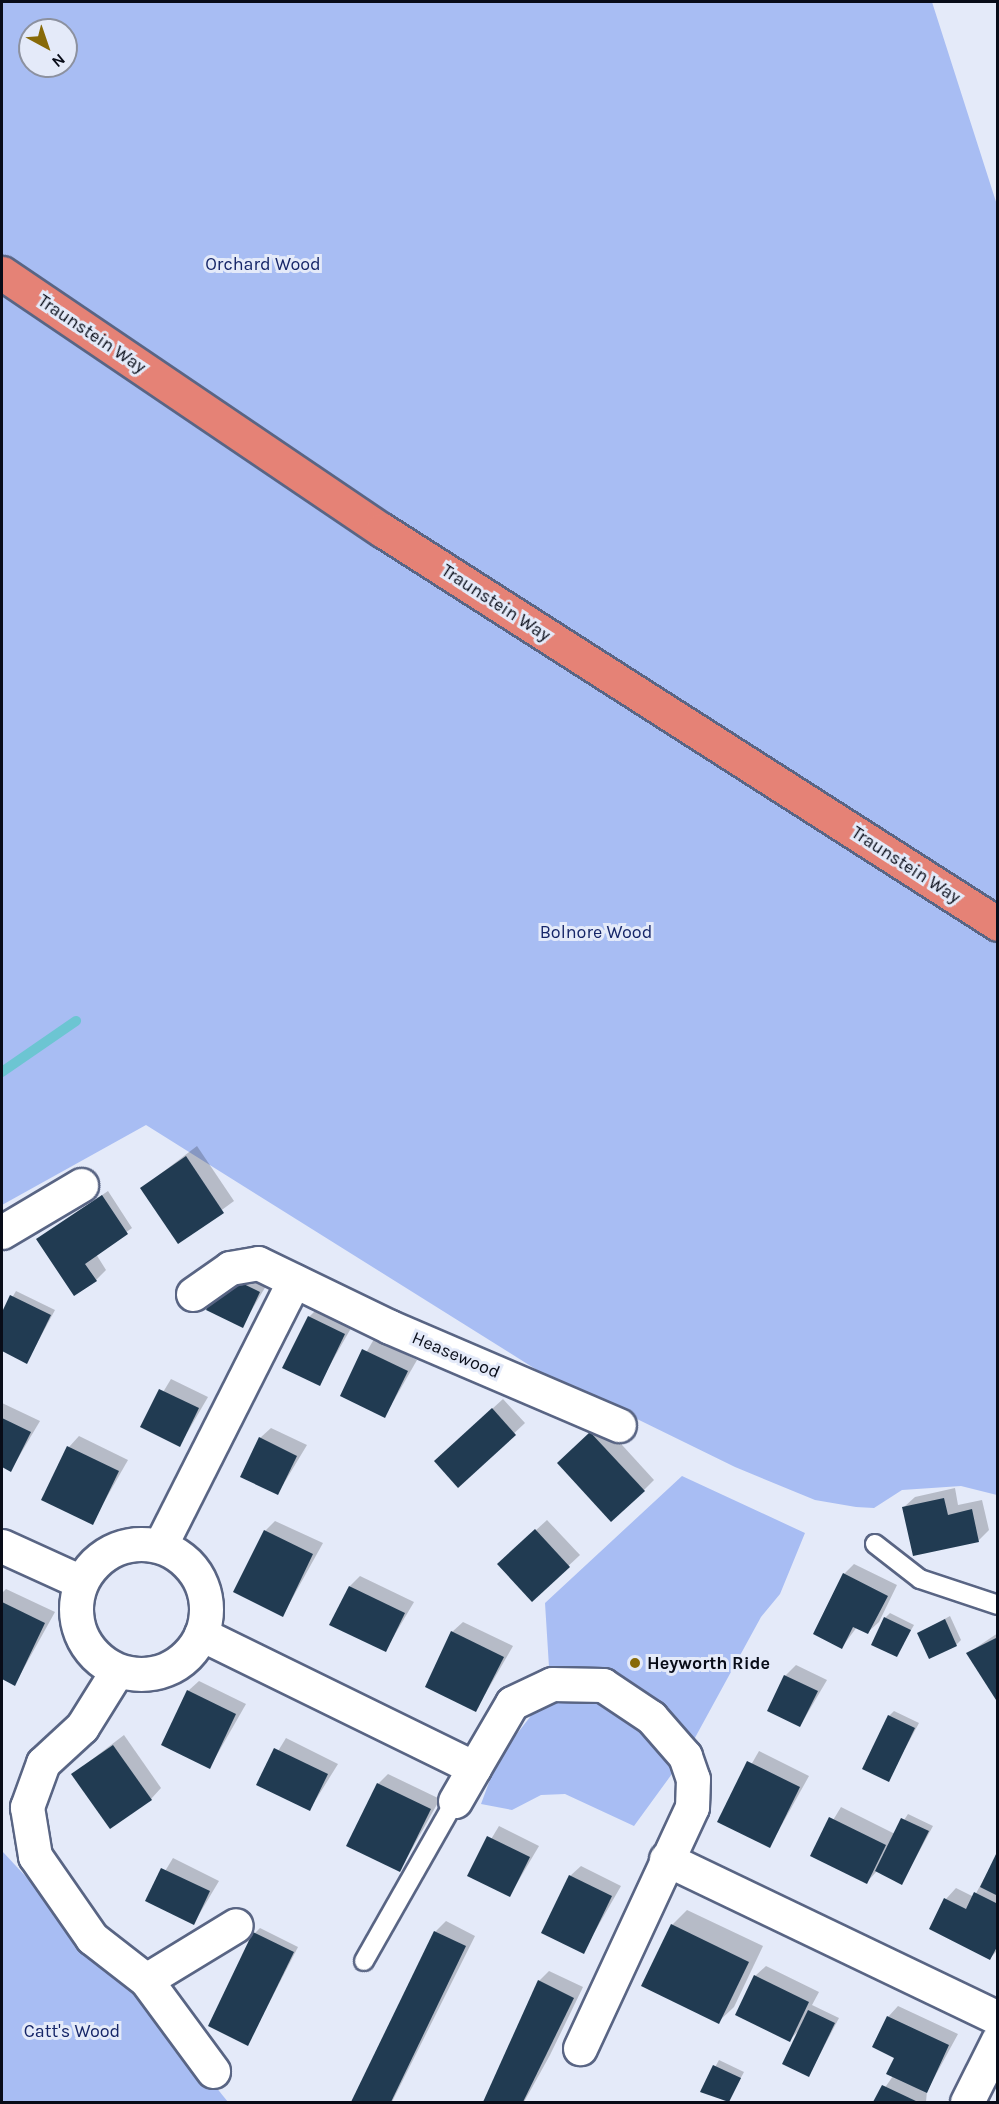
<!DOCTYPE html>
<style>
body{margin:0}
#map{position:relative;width:999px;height:2104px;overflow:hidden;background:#e4eaf9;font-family:Karla,sans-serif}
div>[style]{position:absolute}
.green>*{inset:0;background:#a8bdf3}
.shadow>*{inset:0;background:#0003}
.stream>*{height:10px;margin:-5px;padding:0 5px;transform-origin:5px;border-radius:5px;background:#6cc5d2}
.building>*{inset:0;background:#213b52}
.roads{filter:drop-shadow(2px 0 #596584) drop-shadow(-2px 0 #596584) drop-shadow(0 2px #596584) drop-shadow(0 -2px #596584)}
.lane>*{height:18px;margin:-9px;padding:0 9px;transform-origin:9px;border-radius:9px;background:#fff}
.street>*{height:33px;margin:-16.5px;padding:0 16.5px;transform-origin:16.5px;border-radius:16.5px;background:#fff}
.street>.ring{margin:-16.5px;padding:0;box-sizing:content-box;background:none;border:33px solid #fff;border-radius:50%}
.highway>*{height:33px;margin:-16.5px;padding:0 16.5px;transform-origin:16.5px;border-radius:16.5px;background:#e58276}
.dots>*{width:16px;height:16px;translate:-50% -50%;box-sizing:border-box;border:3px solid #e4eaf9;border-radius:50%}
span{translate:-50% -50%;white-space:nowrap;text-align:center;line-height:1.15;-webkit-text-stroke:6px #e4eaf9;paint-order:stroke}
.park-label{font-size:18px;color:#162668}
.street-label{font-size:18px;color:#080c18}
.poi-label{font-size:18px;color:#080c18;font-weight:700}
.left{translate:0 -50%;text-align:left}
.frame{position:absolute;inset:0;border:3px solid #080c18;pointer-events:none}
.north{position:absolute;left:18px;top:18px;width:60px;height:60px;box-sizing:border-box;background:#e4eaf9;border:2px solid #8c919f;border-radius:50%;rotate:140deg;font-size:16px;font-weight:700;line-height:24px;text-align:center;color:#080c18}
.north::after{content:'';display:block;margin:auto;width:21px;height:27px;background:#886a08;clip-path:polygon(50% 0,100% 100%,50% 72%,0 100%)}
</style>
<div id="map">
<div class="green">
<i style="clip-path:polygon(evenodd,2px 2px,932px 2px,998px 208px,997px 1495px,961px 1486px,902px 1490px,874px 1508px,856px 1507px,815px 1500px,735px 1467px,537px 1370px,146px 1125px,2px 1205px,2px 2px,30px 30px,66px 30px,66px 66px,30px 66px,30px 30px)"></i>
<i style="clip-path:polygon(682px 1476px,805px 1533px,780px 1594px,761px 1617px,685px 1756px,634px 1826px,565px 1794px,541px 1795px,512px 1810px,481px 1804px,498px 1758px,530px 1717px,549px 1667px,545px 1603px)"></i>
<i style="clip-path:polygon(2px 1851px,173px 2034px,228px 2102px,2px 2102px)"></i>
</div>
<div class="shadow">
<i style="clip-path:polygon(197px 1146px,234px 1201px,178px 1242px,142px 1188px)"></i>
<i style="clip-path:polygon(108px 1191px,132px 1228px,96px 1254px,106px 1270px,96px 1280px,37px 1239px)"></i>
<i style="clip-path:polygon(234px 1265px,269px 1281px,242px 1326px)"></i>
<i style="clip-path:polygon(16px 1291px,55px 1310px,27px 1362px,2px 1350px,2px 1315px)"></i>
<i style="clip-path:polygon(320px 1306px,354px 1323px,319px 1384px,309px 1317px)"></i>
<i style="clip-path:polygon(374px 1339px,417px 1360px,385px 1416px,342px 1395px)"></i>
<i style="clip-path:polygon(171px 1379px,208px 1397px,180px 1445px,142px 1427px)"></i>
<i style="clip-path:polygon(503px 1399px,525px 1423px,458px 1486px,446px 1451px)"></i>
<i style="clip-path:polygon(2px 1403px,40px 1421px,11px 1470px,2px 1465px)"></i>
<i style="clip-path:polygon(602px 1423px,654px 1480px,644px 1490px,569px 1453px)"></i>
<i style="clip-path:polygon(271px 1428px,307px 1445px,278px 1493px,260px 1438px)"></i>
<i style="clip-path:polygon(79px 1436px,128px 1460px,92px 1523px,69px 1447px)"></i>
<i style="clip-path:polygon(955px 1488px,958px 1505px,982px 1500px,989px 1530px,978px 1541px,904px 1507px,915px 1497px)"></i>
<i style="clip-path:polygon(547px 1520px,580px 1555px,532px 1600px,510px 1554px)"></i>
<i style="clip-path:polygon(275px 1521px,323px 1543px,283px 1615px,265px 1531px)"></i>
<i style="clip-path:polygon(854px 1564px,897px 1585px,879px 1622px,868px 1632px,857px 1627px,842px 1647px,844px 1574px)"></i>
<i style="clip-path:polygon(360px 1576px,414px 1602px,385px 1651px,350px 1586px)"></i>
<i style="clip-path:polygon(6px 1589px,55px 1612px,15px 1684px,2px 1678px,2px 1593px)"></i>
<i style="clip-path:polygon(890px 1613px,914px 1625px,896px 1656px,885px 1618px)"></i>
<i style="clip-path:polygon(950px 1616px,961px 1640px,956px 1645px,919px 1633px)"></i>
<i style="clip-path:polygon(463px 1622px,513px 1646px,476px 1710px,452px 1632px)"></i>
<i style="clip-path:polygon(998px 1633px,998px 1703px,968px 1653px)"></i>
<i style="clip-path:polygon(796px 1665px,827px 1680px,800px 1726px,785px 1676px)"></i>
<i style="clip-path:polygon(199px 1681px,246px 1704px,210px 1767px,188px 1691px)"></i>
<i style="clip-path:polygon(894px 1711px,919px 1723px,888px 1780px,889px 1716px)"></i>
<i style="clip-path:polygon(124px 1735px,161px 1788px,151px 1799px,73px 1774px)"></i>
<i style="clip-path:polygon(286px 1738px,338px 1764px,310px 1809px,258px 1784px)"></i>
<i style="clip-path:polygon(759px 1751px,809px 1776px,770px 1846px,719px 1821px)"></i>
<i style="clip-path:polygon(388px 1774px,440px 1799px,400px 1870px,378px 1784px)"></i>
<i style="clip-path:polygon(841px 1807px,895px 1834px,908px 1814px,933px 1826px,902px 1883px,877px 1871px,867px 1882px,812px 1855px)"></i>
<i style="clip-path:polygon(499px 1826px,539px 1846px,510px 1895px,469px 1876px)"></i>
<i style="clip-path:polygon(998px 1853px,998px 1950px,990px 1958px,946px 1899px,956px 1888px,974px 1897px)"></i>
<i style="clip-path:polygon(173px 1858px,219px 1881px,194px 1923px,147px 1901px)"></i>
<i style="clip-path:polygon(581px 1866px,621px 1886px,583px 1952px,570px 1876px)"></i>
<i style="clip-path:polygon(687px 1910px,763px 1946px,734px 2007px,718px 2022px,672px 1925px)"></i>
<i style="clip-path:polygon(446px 1921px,475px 1936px,392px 2102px,352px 2102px,435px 1932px)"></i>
<i style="clip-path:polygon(260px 1928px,298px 1947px,248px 2044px,255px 1933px)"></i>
<i style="clip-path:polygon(766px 1966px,819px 1992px,812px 2005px,839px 2018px,809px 2075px,799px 2030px,790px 2040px,755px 1976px)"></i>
<i style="clip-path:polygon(549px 1971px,583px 1987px,550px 2055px,524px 2102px,485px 2102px,539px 1981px)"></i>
<i style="clip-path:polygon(898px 2006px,958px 2034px,927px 2091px,926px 2102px,875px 2102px,893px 2076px,896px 2057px,888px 2017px)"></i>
<i style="clip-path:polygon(719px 2060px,744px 2072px,728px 2102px,702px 2091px)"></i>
</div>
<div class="stream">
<i style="left:2px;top:1072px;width:90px;rotate:-34.6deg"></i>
</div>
<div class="building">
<i style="clip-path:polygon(186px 1156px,224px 1213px,178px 1244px,140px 1188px)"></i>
<i style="clip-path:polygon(102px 1195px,128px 1234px,85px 1264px,97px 1281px,74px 1296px,36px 1239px)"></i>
<i style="clip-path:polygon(223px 1274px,260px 1292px,243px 1328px,206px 1310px)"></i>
<i style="clip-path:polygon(10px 1295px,51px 1315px,27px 1364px,2px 1351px,2px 1312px)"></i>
<i style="clip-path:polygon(308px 1316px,345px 1334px,320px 1386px,282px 1368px)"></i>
<i style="clip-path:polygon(362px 1349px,408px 1371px,385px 1418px,340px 1396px)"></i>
<i style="clip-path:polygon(159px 1389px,199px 1408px,180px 1447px,140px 1427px)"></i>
<i style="clip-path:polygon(492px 1408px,516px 1435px,458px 1488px,434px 1461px)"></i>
<i style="clip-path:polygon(2px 1418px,31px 1432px,11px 1472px,2px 1467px)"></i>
<i style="clip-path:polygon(590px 1432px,645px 1491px,611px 1522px,557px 1463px)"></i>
<i style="clip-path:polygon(259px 1437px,297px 1456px,278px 1495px,240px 1477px)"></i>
<i style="clip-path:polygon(67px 1446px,119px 1471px,93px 1525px,41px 1500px)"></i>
<i style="clip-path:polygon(944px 1498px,948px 1515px,972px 1509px,979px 1542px,913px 1556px,902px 1507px)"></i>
<i style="clip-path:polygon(535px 1529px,570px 1567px,532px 1602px,497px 1564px)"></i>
<i style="clip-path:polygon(264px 1530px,313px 1554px,283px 1617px,233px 1592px)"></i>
<i style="clip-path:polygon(843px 1573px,888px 1596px,868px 1634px,853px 1627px,842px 1649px,813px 1634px)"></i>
<i style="clip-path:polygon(349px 1586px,405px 1613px,386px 1652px,329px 1625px)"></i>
<i style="clip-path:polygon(2px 1602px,45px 1623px,15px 1686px,2px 1679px)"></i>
<i style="clip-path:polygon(884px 1617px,911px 1630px,897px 1657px,871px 1645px)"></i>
<i style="clip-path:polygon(945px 1619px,957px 1646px,929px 1659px,917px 1633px)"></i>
<i style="clip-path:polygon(451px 1631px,504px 1657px,476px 1712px,425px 1687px)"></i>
<i style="clip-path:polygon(998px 1637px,998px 1703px,966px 1653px)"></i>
<i style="clip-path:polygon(784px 1675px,818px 1691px,800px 1727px,767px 1711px)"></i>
<i style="clip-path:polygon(187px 1690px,236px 1714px,210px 1769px,161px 1745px)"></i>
<i style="clip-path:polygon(888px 1715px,915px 1728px,889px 1782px,862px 1769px)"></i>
<i style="clip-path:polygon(113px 1745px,152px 1800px,110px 1829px,71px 1774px)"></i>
<i style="clip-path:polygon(274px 1748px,328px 1774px,310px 1811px,256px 1785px)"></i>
<i style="clip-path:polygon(747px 1761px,800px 1787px,770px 1848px,717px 1822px)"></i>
<i style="clip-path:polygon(377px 1783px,431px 1809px,400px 1872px,346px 1846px)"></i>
<i style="clip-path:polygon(829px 1817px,886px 1845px,867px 1884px,810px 1856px)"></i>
<i style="clip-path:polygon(901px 1818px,929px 1831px,902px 1885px,875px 1871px)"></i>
<i style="clip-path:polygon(487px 1836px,530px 1857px,510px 1897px,467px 1876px)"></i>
<i style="clip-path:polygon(998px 1850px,998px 1896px,980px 1887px)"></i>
<i style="clip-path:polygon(161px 1868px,210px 1891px,194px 1925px,145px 1901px)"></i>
<i style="clip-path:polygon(569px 1875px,612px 1896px,584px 1954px,541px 1933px)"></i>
<i style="clip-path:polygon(974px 1892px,998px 1904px,998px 1945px,990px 1960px,929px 1929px,944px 1898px,966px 1909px)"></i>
<i style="clip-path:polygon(671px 1924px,749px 1962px,719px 2024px,641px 1986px)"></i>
<i style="clip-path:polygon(434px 1931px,466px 1946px,391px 2102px,351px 2102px)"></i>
<i style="clip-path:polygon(253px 1932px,294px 1952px,248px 2046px,208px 2026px)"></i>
<i style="clip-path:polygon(754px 1975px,809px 2002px,790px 2042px,735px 2015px)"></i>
<i style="clip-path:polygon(538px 1980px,574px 1998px,523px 2102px,483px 2102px)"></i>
<i style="clip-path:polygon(808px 2010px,835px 2023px,809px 2077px,782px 2064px)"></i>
<i style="clip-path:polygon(887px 2016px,949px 2045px,927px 2093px,886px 2074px,894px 2058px,872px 2047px)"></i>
<i style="clip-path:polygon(713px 2065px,741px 2078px,729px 2102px,700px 2092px)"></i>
<i style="clip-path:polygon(882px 2085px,918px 2102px,873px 2102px)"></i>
</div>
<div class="roads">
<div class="lane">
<i style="left:875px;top:1544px;width:57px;rotate:37.9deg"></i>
<i style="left:920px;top:1579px;width:82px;rotate:18.4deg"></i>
<i style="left:364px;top:1961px;width:184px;rotate:-60.4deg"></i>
</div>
<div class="street">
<i style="left:2px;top:1232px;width:92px;rotate:-30.7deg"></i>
<i style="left:193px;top:1294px;width:45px;rotate:-35.1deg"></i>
<i style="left:230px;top:1268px;width:28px;rotate:-10deg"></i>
<i style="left:258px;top:1263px;width:147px;rotate:25.9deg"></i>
<i style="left:390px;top:1327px;width:249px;rotate:23.2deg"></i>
<i class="ring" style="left:76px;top:1544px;width:97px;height:97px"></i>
<i style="left:2px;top:1546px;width:87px;rotate:24.5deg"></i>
<i style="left:160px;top:1546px;width:297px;rotate:-63.2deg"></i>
<i style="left:201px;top:1634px;width:304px;rotate:26.1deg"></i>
<i style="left:474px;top:1768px;width:75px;rotate:-59.7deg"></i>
<i style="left:512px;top:1703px;width:44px;rotate:-25.4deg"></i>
<i style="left:552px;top:1684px;width:51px;rotate:1.1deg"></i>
<i style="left:603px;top:1685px;width:58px;rotate:33.7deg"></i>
<i style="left:651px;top:1717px;width:52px;rotate:48.9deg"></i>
<i style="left:685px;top:1756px;width:24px;rotate:71deg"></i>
<i style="left:693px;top:1779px;width:28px;rotate:92deg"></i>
<i style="left:692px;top:1807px;width:266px;rotate:114.9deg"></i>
<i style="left:117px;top:1671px;width:66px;rotate:122deg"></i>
<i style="left:82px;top:1727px;width:53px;rotate:137.3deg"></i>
<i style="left:43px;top:1763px;width:47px;rotate:110deg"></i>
<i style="left:27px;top:1807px;width:50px;rotate:80.7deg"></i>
<i style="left:35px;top:1856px;width:100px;rotate:55.2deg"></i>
<i style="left:92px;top:1938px;width:68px;rotate:37.9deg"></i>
<i style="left:146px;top:1980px;width:113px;rotate:53.6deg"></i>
<i style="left:455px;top:1801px;width:38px;rotate:-60deg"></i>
<i style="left:666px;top:1859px;width:368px;rotate:25.6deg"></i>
<i style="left:146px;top:1980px;width:105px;rotate:-31.4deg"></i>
<i style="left:967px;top:2102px;width:69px;rotate:-63.4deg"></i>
</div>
<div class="highway">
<i style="left:2px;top:273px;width:459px;rotate:34.1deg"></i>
<i style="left:382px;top:530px;width:731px;rotate:32.6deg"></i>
</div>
</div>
<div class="dots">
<i style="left:635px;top:1663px;background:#886a08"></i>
</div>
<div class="park-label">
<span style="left:263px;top:264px">Orchard Wood</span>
<span style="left:596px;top:932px">Bolnore Wood</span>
<span style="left:72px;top:2031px">Catt's Wood</span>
</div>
<div class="street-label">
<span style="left:92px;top:334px;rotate:34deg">Traunstein Way</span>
<span style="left:496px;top:603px;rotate:33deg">Traunstein Way</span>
<span style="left:906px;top:865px;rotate:33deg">Traunstein Way</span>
<span style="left:456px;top:1355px;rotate:23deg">Heasewood</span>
</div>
<div class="poi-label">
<span class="left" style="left:647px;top:1663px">Heyworth Ride</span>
</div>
<div class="frame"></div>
<div class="north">N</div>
</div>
